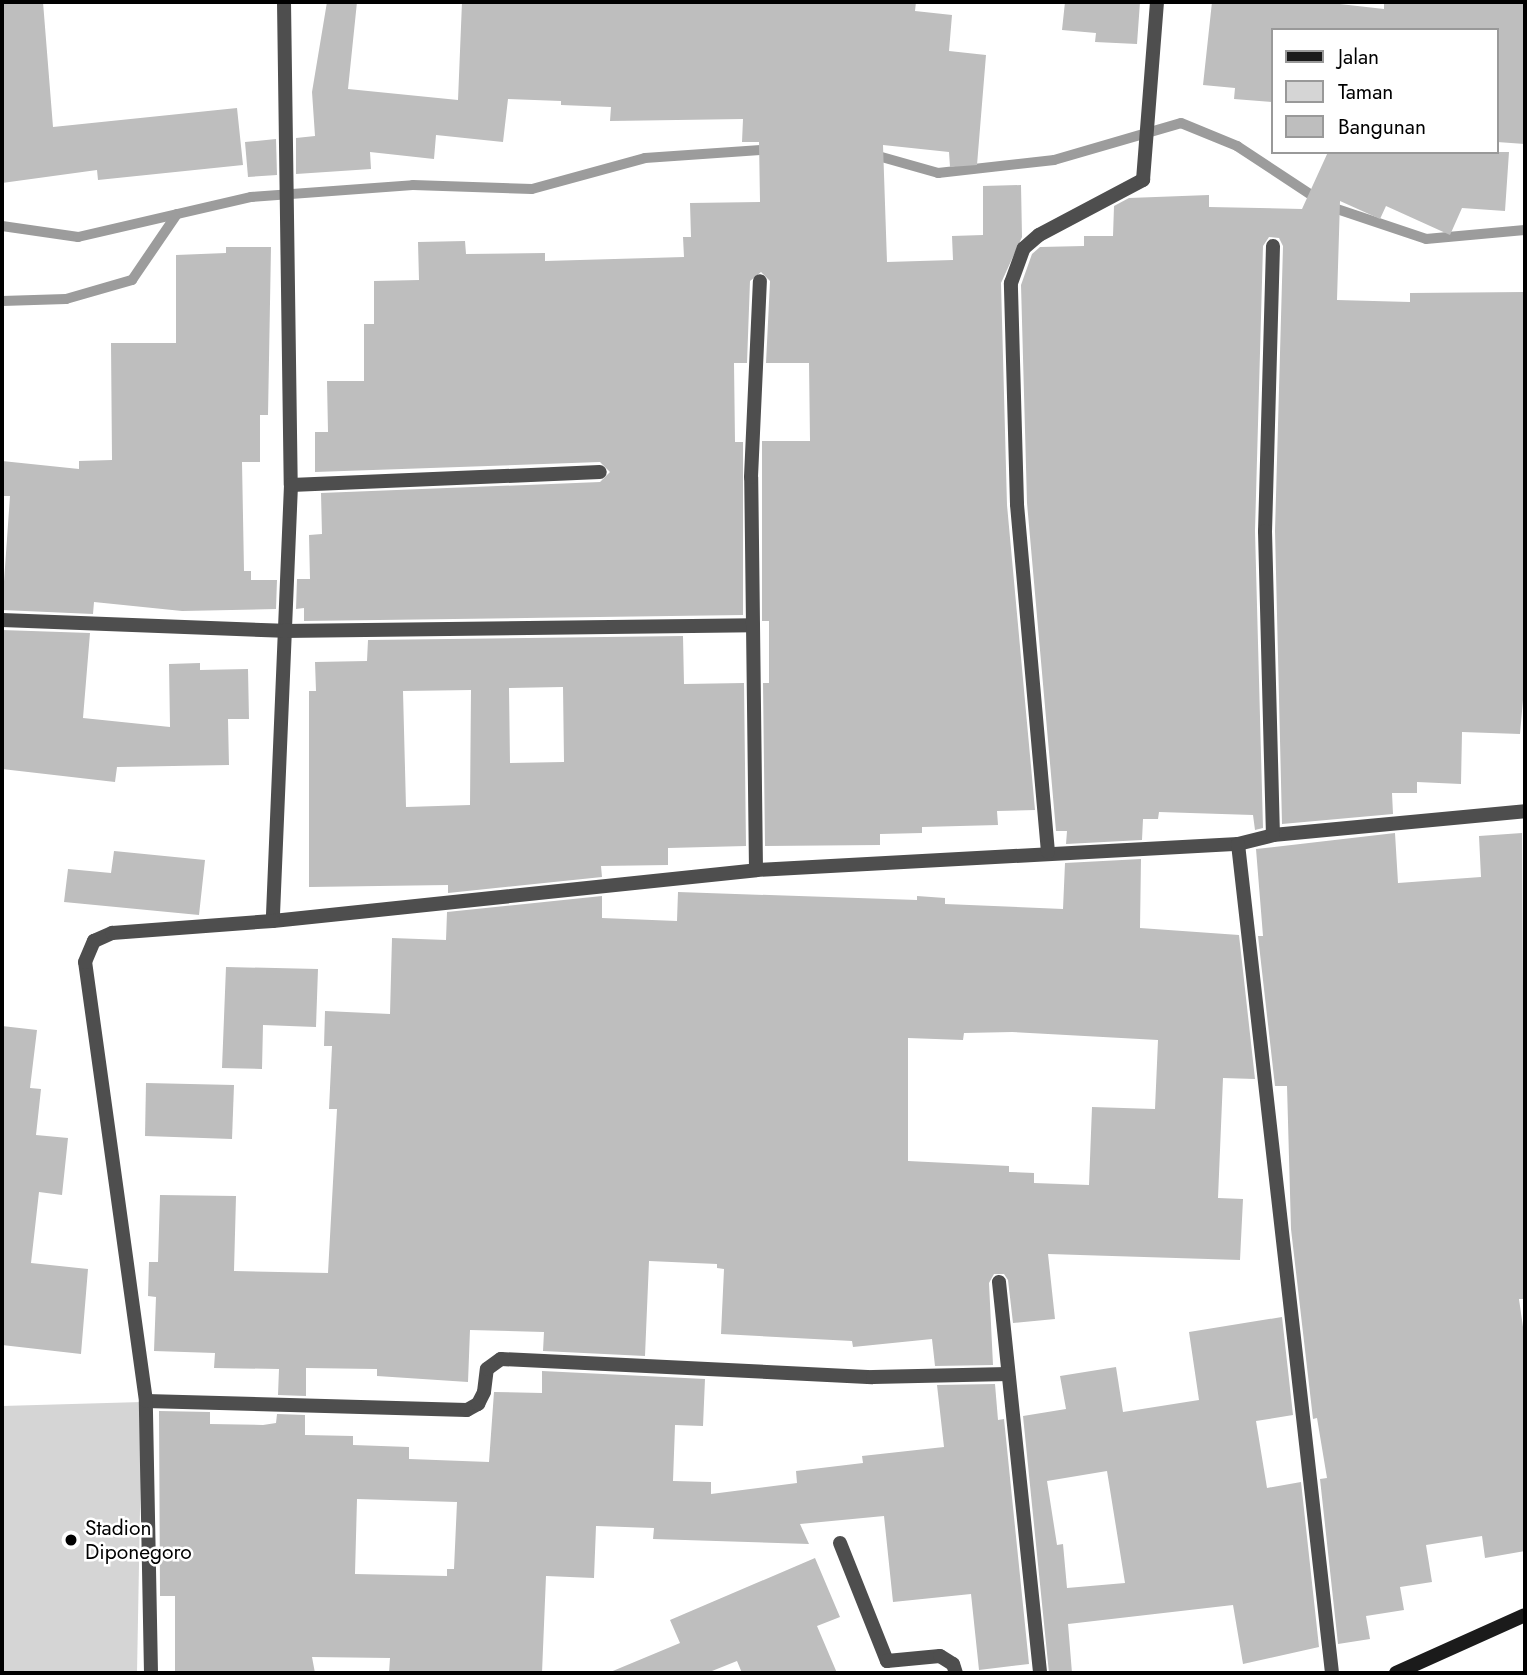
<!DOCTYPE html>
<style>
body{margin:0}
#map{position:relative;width:1527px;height:1675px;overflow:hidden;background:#fff;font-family:Jost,sans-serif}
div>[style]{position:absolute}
.green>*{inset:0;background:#d5d5d5}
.stream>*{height:10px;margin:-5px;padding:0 5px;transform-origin:5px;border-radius:5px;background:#9c9c9c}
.building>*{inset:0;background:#bebebe}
.service>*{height:14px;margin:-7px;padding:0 7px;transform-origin:7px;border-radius:7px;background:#4e4e4e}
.minor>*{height:14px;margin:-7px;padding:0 7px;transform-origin:7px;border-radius:7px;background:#4e4e4e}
.secondary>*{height:14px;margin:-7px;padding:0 7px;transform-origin:7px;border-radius:7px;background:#1b1b1b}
.dots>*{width:19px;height:19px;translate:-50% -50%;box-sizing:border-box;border:4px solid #fff;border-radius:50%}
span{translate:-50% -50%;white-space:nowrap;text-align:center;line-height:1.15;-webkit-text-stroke:5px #fff;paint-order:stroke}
.poi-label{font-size:21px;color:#000}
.left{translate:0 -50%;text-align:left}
.frame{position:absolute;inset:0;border:4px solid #000;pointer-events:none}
.legend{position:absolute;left:1271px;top:28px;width:228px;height:126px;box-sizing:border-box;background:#fff;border:2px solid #999;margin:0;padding:9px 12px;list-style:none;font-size:21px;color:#000}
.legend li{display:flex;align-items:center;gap:14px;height:35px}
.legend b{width:35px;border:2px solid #999}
</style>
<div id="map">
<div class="green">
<i style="clip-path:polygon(142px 1402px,137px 1673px,2px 1673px,2px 1406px)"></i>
</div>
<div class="stream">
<i style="left:871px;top:154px;width:70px;rotate:15.8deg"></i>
<i style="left:938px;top:173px;width:117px;rotate:-6.4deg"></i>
<i style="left:1054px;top:160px;width:132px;rotate:-16.2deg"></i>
<i style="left:1181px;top:123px;width:61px;rotate:22.3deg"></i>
<i style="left:1237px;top:146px;width:109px;rotate:33.4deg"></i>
<i style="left:1328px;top:206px;width:103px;rotate:18.6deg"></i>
<i style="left:1426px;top:239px;width:99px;rotate:-5.2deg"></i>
<i style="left:2px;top:226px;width:77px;rotate:8.2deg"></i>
<i style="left:78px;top:237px;width:178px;rotate:-13deg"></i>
<i style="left:251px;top:197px;width:162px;rotate:-4.2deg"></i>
<i style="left:413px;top:185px;width:119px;rotate:1.9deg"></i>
<i style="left:532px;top:189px;width:117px;rotate:-15.3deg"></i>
<i style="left:645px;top:158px;width:128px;rotate:-4deg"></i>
<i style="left:2px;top:301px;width:64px;rotate:-1.8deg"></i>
<i style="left:66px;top:299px;width:69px;rotate:-16.1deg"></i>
<i style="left:132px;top:280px;width:80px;rotate:-55.7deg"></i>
</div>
<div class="building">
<i style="clip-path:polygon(2px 2px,43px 2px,53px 127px,237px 108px,243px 165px,98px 180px,97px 170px,2px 183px)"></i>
<i style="clip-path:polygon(327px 2px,357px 2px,348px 89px,458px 100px,462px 2px,916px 2px,915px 11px,952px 15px,949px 51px,986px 55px,977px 165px,950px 167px,949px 152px,883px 145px,887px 262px,953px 260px,952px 236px,983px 235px,983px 186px,1021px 185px,1022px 237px,1001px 283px,1007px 505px,1035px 810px,997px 811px,998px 825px,922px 827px,922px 833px,880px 834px,880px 845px,765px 846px,763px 683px,769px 683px,769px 621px,762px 621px,762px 441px,810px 441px,809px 363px,766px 363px,770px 281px,761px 272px,750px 281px,747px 363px,734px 363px,735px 442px,743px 442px,743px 615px,304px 621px,304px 608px,296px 609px,297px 579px,310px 579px,309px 535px,322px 534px,321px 493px,600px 482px,610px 472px,600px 462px,315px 472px,315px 432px,328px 432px,327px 381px,364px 381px,364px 324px,374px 324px,374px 281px,419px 280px,418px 242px,465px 241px,466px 254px,545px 253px,545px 261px,684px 257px,683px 237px,691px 237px,690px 203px,760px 202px,759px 142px,742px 142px,743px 119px,610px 121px,611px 107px,561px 105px,561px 101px,508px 99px,503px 142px,436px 135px,434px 159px,370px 152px,371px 169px,296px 174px,296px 138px,315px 136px,312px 92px)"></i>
<i style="clip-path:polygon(1065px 2px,1140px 2px,1137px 44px,1095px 42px,1096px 33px,1062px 30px)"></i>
<i style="clip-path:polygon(1212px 2px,1322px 2px,1384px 9px,1384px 2px,1525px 2px,1525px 144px,1497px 142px,1497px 30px,1273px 30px,1273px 102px,1234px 99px,1235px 88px,1203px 85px)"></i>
<i style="clip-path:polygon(276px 139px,277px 175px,248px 177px,245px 142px)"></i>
<i style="clip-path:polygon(1328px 152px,1509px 152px,1505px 211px,1462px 208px,1450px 235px,1386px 206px,1380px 219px,1340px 201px,1337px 300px,1410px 302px,1410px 293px,1525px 292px,1525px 677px,1520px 734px,1462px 732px,1461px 784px,1417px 782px,1417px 793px,1392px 793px,1393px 814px,1282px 824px,1275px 531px,1283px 246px,1279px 238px,1269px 237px,1263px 246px,1255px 531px,1263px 828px,1255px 830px,1253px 815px,1159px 812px,1158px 819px,1143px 819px,1142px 840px,1066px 844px,1067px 831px,1056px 831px,1027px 503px,1021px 285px,1032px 254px,1040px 247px,1084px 246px,1084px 236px,1113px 236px,1114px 206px,1129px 198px,1209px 195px,1209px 207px,1302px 209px)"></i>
<i style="clip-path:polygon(226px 247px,271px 247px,268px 415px,260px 415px,260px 462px,242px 462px,244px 571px,251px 571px,251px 580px,277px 580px,276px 609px,182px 611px,94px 602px,93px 614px,2px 610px,10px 496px,2px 496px,2px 461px,79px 469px,79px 461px,112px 460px,111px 343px,176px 343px,176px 255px,226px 253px)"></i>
<i style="clip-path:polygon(2px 630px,90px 633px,83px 718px,170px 727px,169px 664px,200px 663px,200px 670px,248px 669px,249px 719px,228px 719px,229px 765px,117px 767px,115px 782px,2px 769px)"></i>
<i style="clip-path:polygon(evenodd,683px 636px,684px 684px,744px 683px,746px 846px,668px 848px,668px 865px,601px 866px,602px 877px,448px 893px,448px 885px,309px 887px,309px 691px,316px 691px,315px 662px,367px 661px,368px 640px,683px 636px,563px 687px,564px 762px,510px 763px,509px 688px,563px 687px,683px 636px,471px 690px,470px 805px,406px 807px,403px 691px,471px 690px)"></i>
<i style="clip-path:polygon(1395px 833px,1398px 883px,1481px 877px,1479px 836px,1522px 833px,1525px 1299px,1519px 1299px,1525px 1341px,1525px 1551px,1485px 1558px,1482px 1536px,1426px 1545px,1432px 1582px,1400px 1587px,1404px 1610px,1366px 1616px,1370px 1639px,1338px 1644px,1320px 1479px,1327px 1478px,1317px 1418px,1313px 1419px,1291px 1229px,1287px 1086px,1275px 1086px,1258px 936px,1263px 936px,1256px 849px)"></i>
<i style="clip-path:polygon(114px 851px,205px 860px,199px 915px,64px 902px,68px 869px,111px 873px)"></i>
<i style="clip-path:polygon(evenodd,1141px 859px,1140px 928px,1239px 935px,1255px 1079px,1223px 1078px,1218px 1198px,1243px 1199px,1240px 1260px,1048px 1254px,1055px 1319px,1013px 1323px,1008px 1280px,1004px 1274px,994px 1274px,989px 1283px,993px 1365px,935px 1366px,932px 1339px,853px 1347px,852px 1341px,721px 1334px,724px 1269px,717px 1268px,717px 1264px,649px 1261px,645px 1356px,543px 1351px,544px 1332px,470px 1330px,468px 1382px,377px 1376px,377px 1369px,306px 1368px,306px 1396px,278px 1395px,279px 1369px,214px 1368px,215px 1353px,154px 1351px,156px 1297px,148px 1296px,149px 1262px,158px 1262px,160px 1195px,236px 1196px,234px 1271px,328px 1273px,337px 1109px,329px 1109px,332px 1046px,324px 1046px,325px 1011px,390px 1014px,392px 938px,446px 940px,447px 912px,602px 896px,602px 918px,677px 921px,678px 892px,917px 900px,917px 896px,945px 898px,945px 904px,1063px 909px,1065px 863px,1141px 859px,1012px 1032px,1158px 1040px,1155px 1109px,1092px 1107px,1089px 1185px,1034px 1183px,1034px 1173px,1009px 1172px,1009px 1166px,908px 1161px,908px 1038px,963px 1040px,964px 1033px,1012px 1032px)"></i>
<i style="clip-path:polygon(226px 967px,318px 969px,316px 1027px,263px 1025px,262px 1069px,222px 1068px)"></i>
<i style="clip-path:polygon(2px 1026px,37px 1030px,30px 1088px,41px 1089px,36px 1135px,68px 1138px,62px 1195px,39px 1192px,31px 1263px,88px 1269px,81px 1354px,2px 1345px)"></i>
<i style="clip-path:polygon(146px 1083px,234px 1085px,232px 1139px,145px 1136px)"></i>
<i style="clip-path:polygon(evenodd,1282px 1317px,1293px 1415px,1256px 1421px,1267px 1488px,1301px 1482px,1319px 1647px,1243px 1664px,1233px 1605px,1068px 1624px,1072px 1673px,1049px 1673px,1023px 1416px,1066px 1409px,1060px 1376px,1116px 1367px,1123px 1412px,1199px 1400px,1189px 1332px,1282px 1317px,1107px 1471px,1125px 1583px,1067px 1588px,1063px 1544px,1057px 1545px,1047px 1481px,1107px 1471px)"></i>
<i style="clip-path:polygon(evenodd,542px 1371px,705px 1379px,703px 1426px,675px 1425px,673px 1481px,711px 1482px,711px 1494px,797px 1483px,796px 1471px,863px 1463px,862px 1456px,944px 1447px,937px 1385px,995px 1384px,998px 1420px,1004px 1419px,1029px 1664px,979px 1670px,971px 1594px,893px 1602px,884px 1516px,800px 1524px,809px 1544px,653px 1539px,654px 1528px,596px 1526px,594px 1578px,546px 1576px,542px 1673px,389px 1673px,390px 1658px,312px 1657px,315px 1673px,175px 1673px,175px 1596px,160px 1596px,159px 1411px,210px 1412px,210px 1424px,263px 1425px,276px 1423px,277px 1414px,305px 1415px,305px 1435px,353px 1436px,353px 1445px,409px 1447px,409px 1459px,489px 1462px,494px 1392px,542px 1393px,542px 1371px,357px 1499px,457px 1502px,454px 1569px,447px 1569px,447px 1576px,355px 1574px,357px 1499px)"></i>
<i style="clip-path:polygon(815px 1558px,840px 1617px,817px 1626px,837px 1673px,742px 1673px,737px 1661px,707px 1673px,608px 1673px,680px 1643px,670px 1620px)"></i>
</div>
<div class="service">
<i style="left:840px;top:1543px;width:127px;rotate:68.3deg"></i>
<i style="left:887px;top:1661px;width:53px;rotate:-5.4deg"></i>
<i style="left:940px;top:1656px;width:15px;rotate:32deg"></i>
<i style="left:953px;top:1664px;width:9px;rotate:72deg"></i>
</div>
<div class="minor">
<i style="left:284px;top:2px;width:483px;rotate:89.2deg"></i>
<i style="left:291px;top:485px;width:436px;rotate:92.4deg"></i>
<i style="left:273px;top:921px;width:486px;rotate:-6deg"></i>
<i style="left:756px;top:870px;width:483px;rotate:-3.1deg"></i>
<i style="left:1238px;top:844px;width:36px;rotate:-14deg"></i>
<i style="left:1273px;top:835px;width:253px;rotate:-5.4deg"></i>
<i style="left:1273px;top:246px;width:285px;rotate:91.6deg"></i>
<i style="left:1265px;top:531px;width:304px;rotate:88.5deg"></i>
<i style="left:291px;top:485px;width:309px;rotate:-2.4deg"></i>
<i style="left:2px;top:620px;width:281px;rotate:2.2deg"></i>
<i style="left:283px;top:631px;width:470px;rotate:-0.7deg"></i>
<i style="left:1238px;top:844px;width:834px;rotate:83.53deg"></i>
<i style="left:1048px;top:852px;width:349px;rotate:-95.1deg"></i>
<i style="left:1017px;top:504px;width:221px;rotate:-91.6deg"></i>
<i style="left:1011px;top:283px;width:37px;rotate:-70deg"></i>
<i style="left:1024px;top:248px;width:20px;rotate:-41deg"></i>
<i style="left:1039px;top:235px;width:118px;rotate:-27.9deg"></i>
<i style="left:1143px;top:180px;width:179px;rotate:-85.5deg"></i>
<i style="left:756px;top:870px;width:393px;rotate:-90.7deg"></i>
<i style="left:751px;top:477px;width:196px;rotate:-87.4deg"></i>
<i style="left:999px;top:1282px;width:393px;rotate:84deg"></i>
<i style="left:146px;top:1401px;width:321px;rotate:1.6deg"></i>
<i style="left:467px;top:1410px;width:13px;rotate:-29deg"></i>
<i style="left:478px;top:1404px;width:13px;rotate:-63deg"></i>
<i style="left:484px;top:1392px;width:23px;rotate:-83deg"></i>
<i style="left:487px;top:1369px;width:17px;rotate:-36deg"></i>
<i style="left:501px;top:1359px;width:372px;rotate:2.8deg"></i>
<i style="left:873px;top:1377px;width:135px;rotate:-1.3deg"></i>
<i style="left:151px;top:1673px;width:272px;rotate:-91.1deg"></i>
<i style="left:146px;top:1401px;width:443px;rotate:-97.9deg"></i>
<i style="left:85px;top:962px;width:23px;rotate:-67deg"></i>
<i style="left:94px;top:941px;width:20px;rotate:-24deg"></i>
<i style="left:112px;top:933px;width:161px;rotate:-4.3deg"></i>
</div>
<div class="secondary">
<i style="left:1396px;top:1673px;width:141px;rotate:-24.2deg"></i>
</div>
<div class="dots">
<i style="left:71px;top:1540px;background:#000"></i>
</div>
<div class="poi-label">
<span class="left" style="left:85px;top:1540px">Stadion<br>Diponegoro</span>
</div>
<div class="frame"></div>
<ul class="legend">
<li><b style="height:9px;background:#1b1b1b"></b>Jalan</li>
<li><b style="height:19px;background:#d5d5d5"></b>Taman</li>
<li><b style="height:19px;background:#bebebe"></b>Bangunan</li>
</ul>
</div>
